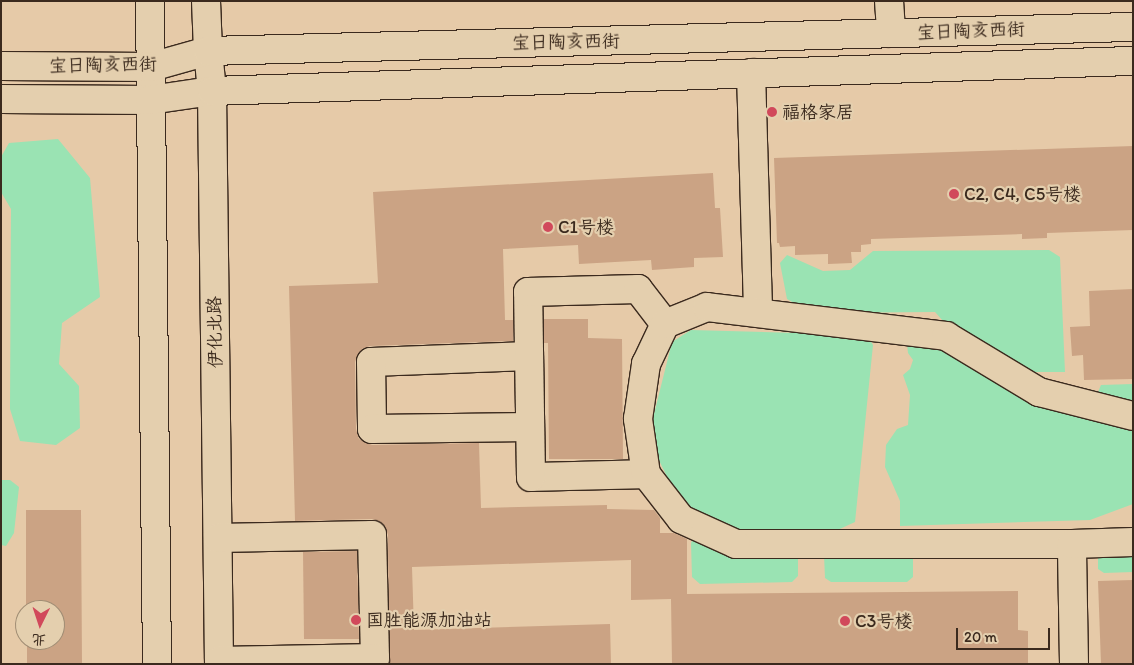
<!DOCTYPE html>
<meta charset="utf-8">
<style>
body{margin:0}
#map{position:relative;width:1134px;height:665px;overflow:hidden;background:#e6caa8;font-family:Itim,"LXGW WenKai TC",sans-serif}
div>[style]{position:absolute}
.green>*{inset:0;background:#9ae3b3}
.building>*{inset:0;background:#cba384}
.roads{filter:drop-shadow(1px 0 #3b2a1e) drop-shadow(-1px 0 #3b2a1e) drop-shadow(0 1px #3b2a1e) drop-shadow(0 -1px #3b2a1e)}
.minor>*{height:28px;margin:-14px;padding:0 14px;transform-origin:14px;border-radius:14px;background:#e4cfae}
.dots>*{width:14px;height:14px;translate:-50% -50%;box-sizing:border-box;border:2px solid #e4cfae;border-radius:50%}
span{translate:-50% -50%;white-space:nowrap;text-align:center;line-height:1.15;-webkit-text-stroke:4.5px #e4cfae;paint-order:stroke}
.street-label{font-size:18px;color:#3b2a1e}
.poi-label{font-size:18px;color:#3b2a1e}
.left{translate:0 -50%;text-align:left}
.frame{position:absolute;inset:0;border:2px solid #3b2a1e;pointer-events:none}
.north{position:absolute;left:15px;top:600px;width:50px;height:50px;box-sizing:border-box;background:#e4cfae;border:1px solid #a08d74;border-radius:50%;rotate:184deg;font-size:14px;font-weight:700;line-height:20px;text-align:center;color:#3b2a1e}
.north::after{content:'';display:block;margin:auto;width:18px;height:22px;background:#d1495b;clip-path:polygon(50% 0,100% 100%,50% 72%,0 100%)}
.scale{position:absolute;left:956px;top:628px;width:94px;height:22px;box-sizing:border-box;border:2px solid #3b2a1e;border-top:0;padding-left:6px;font-size:15px;line-height:18px;white-space:nowrap;color:#3b2a1e;-webkit-text-stroke:4px #e4cfae;paint-order:stroke}
</style>
<div id="map">
<div class="green">
<i style="clip-path:polygon(58px 139px,90px 178px,100px 297px,62px 323px,59px 364px,79px 386px,80px 428px,56px 445px,20px 441px,10px 409px,11px 209px,1px 192px,1px 157px,9px 143px)"></i>
<i style="clip-path:polygon(1049px 250px,1060px 257px,1065px 372px,1025px 372px,953px 332px,935px 312px,812px 313px,787px 299px,780px 263px,787px 255px,823px 271px,850px 270px,873px 251px)"></i>
<i style="clip-path:polygon(691px 330px,867px 335px,873px 345px,855px 522px,831px 533px,741px 537px,678px 499px,648px 438px,672px 342px)"></i>
<i style="clip-path:polygon(933px 343px,1029px 402px,1133px 431px,1133px 504px,1090px 520px,900px 526px,900px 501px,885px 467px,886px 445px,897px 429px,908px 425px,910px 395px,903px 375px,910px 369px,913px 360px,908px 353px,907px 344px)"></i>
<i style="clip-path:polygon(1133px 384px,1133px 407px,1106px 401px,1098px 392px,1101px 385px)"></i>
<i style="clip-path:polygon(1px 480px,10px 480px,19px 487px,14px 533px,6px 546px,1px 545px)"></i>
<i style="clip-path:polygon(695px 536px,798px 557px,798px 576px,792px 582px,700px 584px,692px 577px,691px 543px)"></i>
<i style="clip-path:polygon(1133px 547px,1133px 572px,1104px 573px,1098px 569px,1098px 548px)"></i>
<i style="clip-path:polygon(824px 555px,913px 555px,913px 577px,907px 582px,831px 582px,825px 578px)"></i>
</div>
<div class="building">
<i style="clip-path:polygon(1133px 146px,1133px 230px,1047px 233px,1047px 238px,1022px 239px,1022px 234px,871px 239px,871px 244px,861px 245px,861px 252px,851px 252px,852px 263px,828px 264px,828px 254px,795px 255px,795px 246px,780px 247px,779px 243px,777px 243px,774px 158px)"></i>
<i style="clip-path:polygon(713px 173px,715px 208px,720px 208px,723px 257px,694px 258px,694px 267px,652px 270px,651px 260px,579px 264px,578px 245px,503px 249px,505px 320px,513px 320px,513px 341px,370px 346px,362px 349px,358px 354px,355px 362px,356px 429px,359px 439px,372px 445px,479px 443px,481px 508px,607px 505px,607px 509px,654px 510px,660px 518px,660px 533px,674px 533px,687px 539px,687px 594px,1018px 591px,1018px 630px,1028px 631px,1028px 664px,672px 664px,671px 599px,631px 600px,631px 560px,412px 567px,414px 630px,610px 624px,611px 664px,389px 664px,388px 535px,385px 526px,379px 521px,372px 519px,295px 521px,289px 286px,378px 283px,373px 192px)"></i>
<i style="clip-path:polygon(1133px 289px,1133px 379px,1084px 380px,1083px 355px,1072px 356px,1070px 327px,1090px 326px,1089px 291px)"></i>
<i style="clip-path:polygon(544px 319px,588px 319px,588px 338px,622px 339px,623px 459px,549px 459px,548px 343px,544px 343px)"></i>
<i style="clip-path:polygon(26px 510px,81px 510px,82px 664px,27px 664px,27px 640px,55px 640px,55px 610px,26px 610px)"></i>
<i style="clip-path:polygon(357px 551px,359px 639px,304px 639px,303px 552px)"></i>
<i style="clip-path:polygon(1133px 580px,1133px 664px,1101px 664px,1098px 581px)"></i>
</div>
<div class="roads">
<div class="minor">
<i style="left:150px;top:1px;width:663px;rotate:89.4deg"></i>
<i style="left:206px;top:1px;width:50px;rotate:87.7deg"></i>
<i style="left:208px;top:51px;width:40px;rotate:84.3deg"></i>
<i style="left:212px;top:91px;width:573px;rotate:89.3deg"></i>
<i style="left:889px;top:1px;width:32px;rotate:86deg"></i>
<i style="left:1px;top:66px;width:150px;rotate:0.4deg"></i>
<i style="left:151px;top:67px;width:59px;rotate:-15.7deg"></i>
<i style="left:208px;top:51px;width:925px;rotate:-1.49deg"></i>
<i style="left:751px;top:73px;width:240px;rotate:88.3deg"></i>
<i style="left:1px;top:99px;width:149px;rotate:0.4deg"></i>
<i style="left:150px;top:100px;width:63px;rotate:-8.3deg"></i>
<i style="left:212px;top:91px;width:921px;rotate:-1.87deg"></i>
<i style="left:529px;top:356px;width:158px;rotate:177.8deg"></i>
<i style="left:371px;top:362px;width:67px;rotate:89.1deg"></i>
<i style="left:372px;top:429px;width:158px;rotate:-0.7deg"></i>
<i style="left:646px;top:474px;width:115px;rotate:178.5deg"></i>
<i style="left:531px;top:477px;width:185px;rotate:-90.9deg"></i>
<i style="left:528px;top:292px;width:110px;rotate:-1.6deg"></i>
<i style="left:638px;top:289px;width:44px;rotate:52.4deg"></i>
<i style="left:218px;top:538px;width:154px;rotate:-1.1deg"></i>
<i style="left:372px;top:535px;width:123px;rotate:88.6deg"></i>
<i style="left:375px;top:658px;width:156px;rotate:178.9deg"></i>
<i style="left:1072px;top:544px;width:336px;rotate:180deg"></i>
<i style="left:736px;top:544px;width:60px;rotate:-155.6deg"></i>
<i style="left:681px;top:519px;width:57px;rotate:-127.9deg"></i>
<i style="left:646px;top:474px;width:56px;rotate:-98.3deg"></i>
<i style="left:638px;top:419px;width:56px;rotate:-81.7deg"></i>
<i style="left:646px;top:364px;width:44px;rotate:-64.6deg"></i>
<i style="left:665px;top:324px;width:45px;rotate:-22deg"></i>
<i style="left:707px;top:307px;width:241px;rotate:6.9deg"></i>
<i style="left:946px;top:336px;width:109px;rotate:31.1deg"></i>
<i style="left:1039px;top:392px;width:97px;rotate:14.3deg"></i>
<i style="left:1074px;top:664px;width:120px;rotate:-91deg"></i>
<i style="left:1072px;top:544px;width:61px;rotate:-1.9deg"></i>
</div>
</div>
<div class="dots">
<i style="left:772px;top:112px;background:#d1495b"></i>
<i style="left:954px;top:194px;background:#d1495b"></i>
<i style="left:548px;top:227px;background:#d1495b"></i>
<i style="left:356px;top:620px;background:#d1495b"></i>
<i style="left:845px;top:621px;background:#d1495b"></i>
</div>
<div class="street-label">
<span style="left:971px;top:31px;rotate:-2deg">宝日陶亥西街</span>
<span style="left:566px;top:42px;rotate:-1deg">宝日陶亥西街</span>
<span style="left:103px;top:65px;rotate:-1deg">宝日陶亥西街</span>
<span style="left:215px;top:332px;rotate:-91deg">伊化北路</span>
</div>
<div class="poi-label">
<span class="left" style="left:782px;top:112px">福格家居</span>
<span class="left" style="left:964px;top:194px">C2, C4, C5号楼</span>
<span class="left" style="left:558px;top:227px">C1号楼</span>
<span class="left" style="left:366px;top:620px">国胜能源加油站</span>
<span class="left" style="left:855px;top:621px">C3号楼</span>
</div>
<div class="frame"></div>
<div class="north">北</div>
<div class="scale">20 m</div>
</div>
